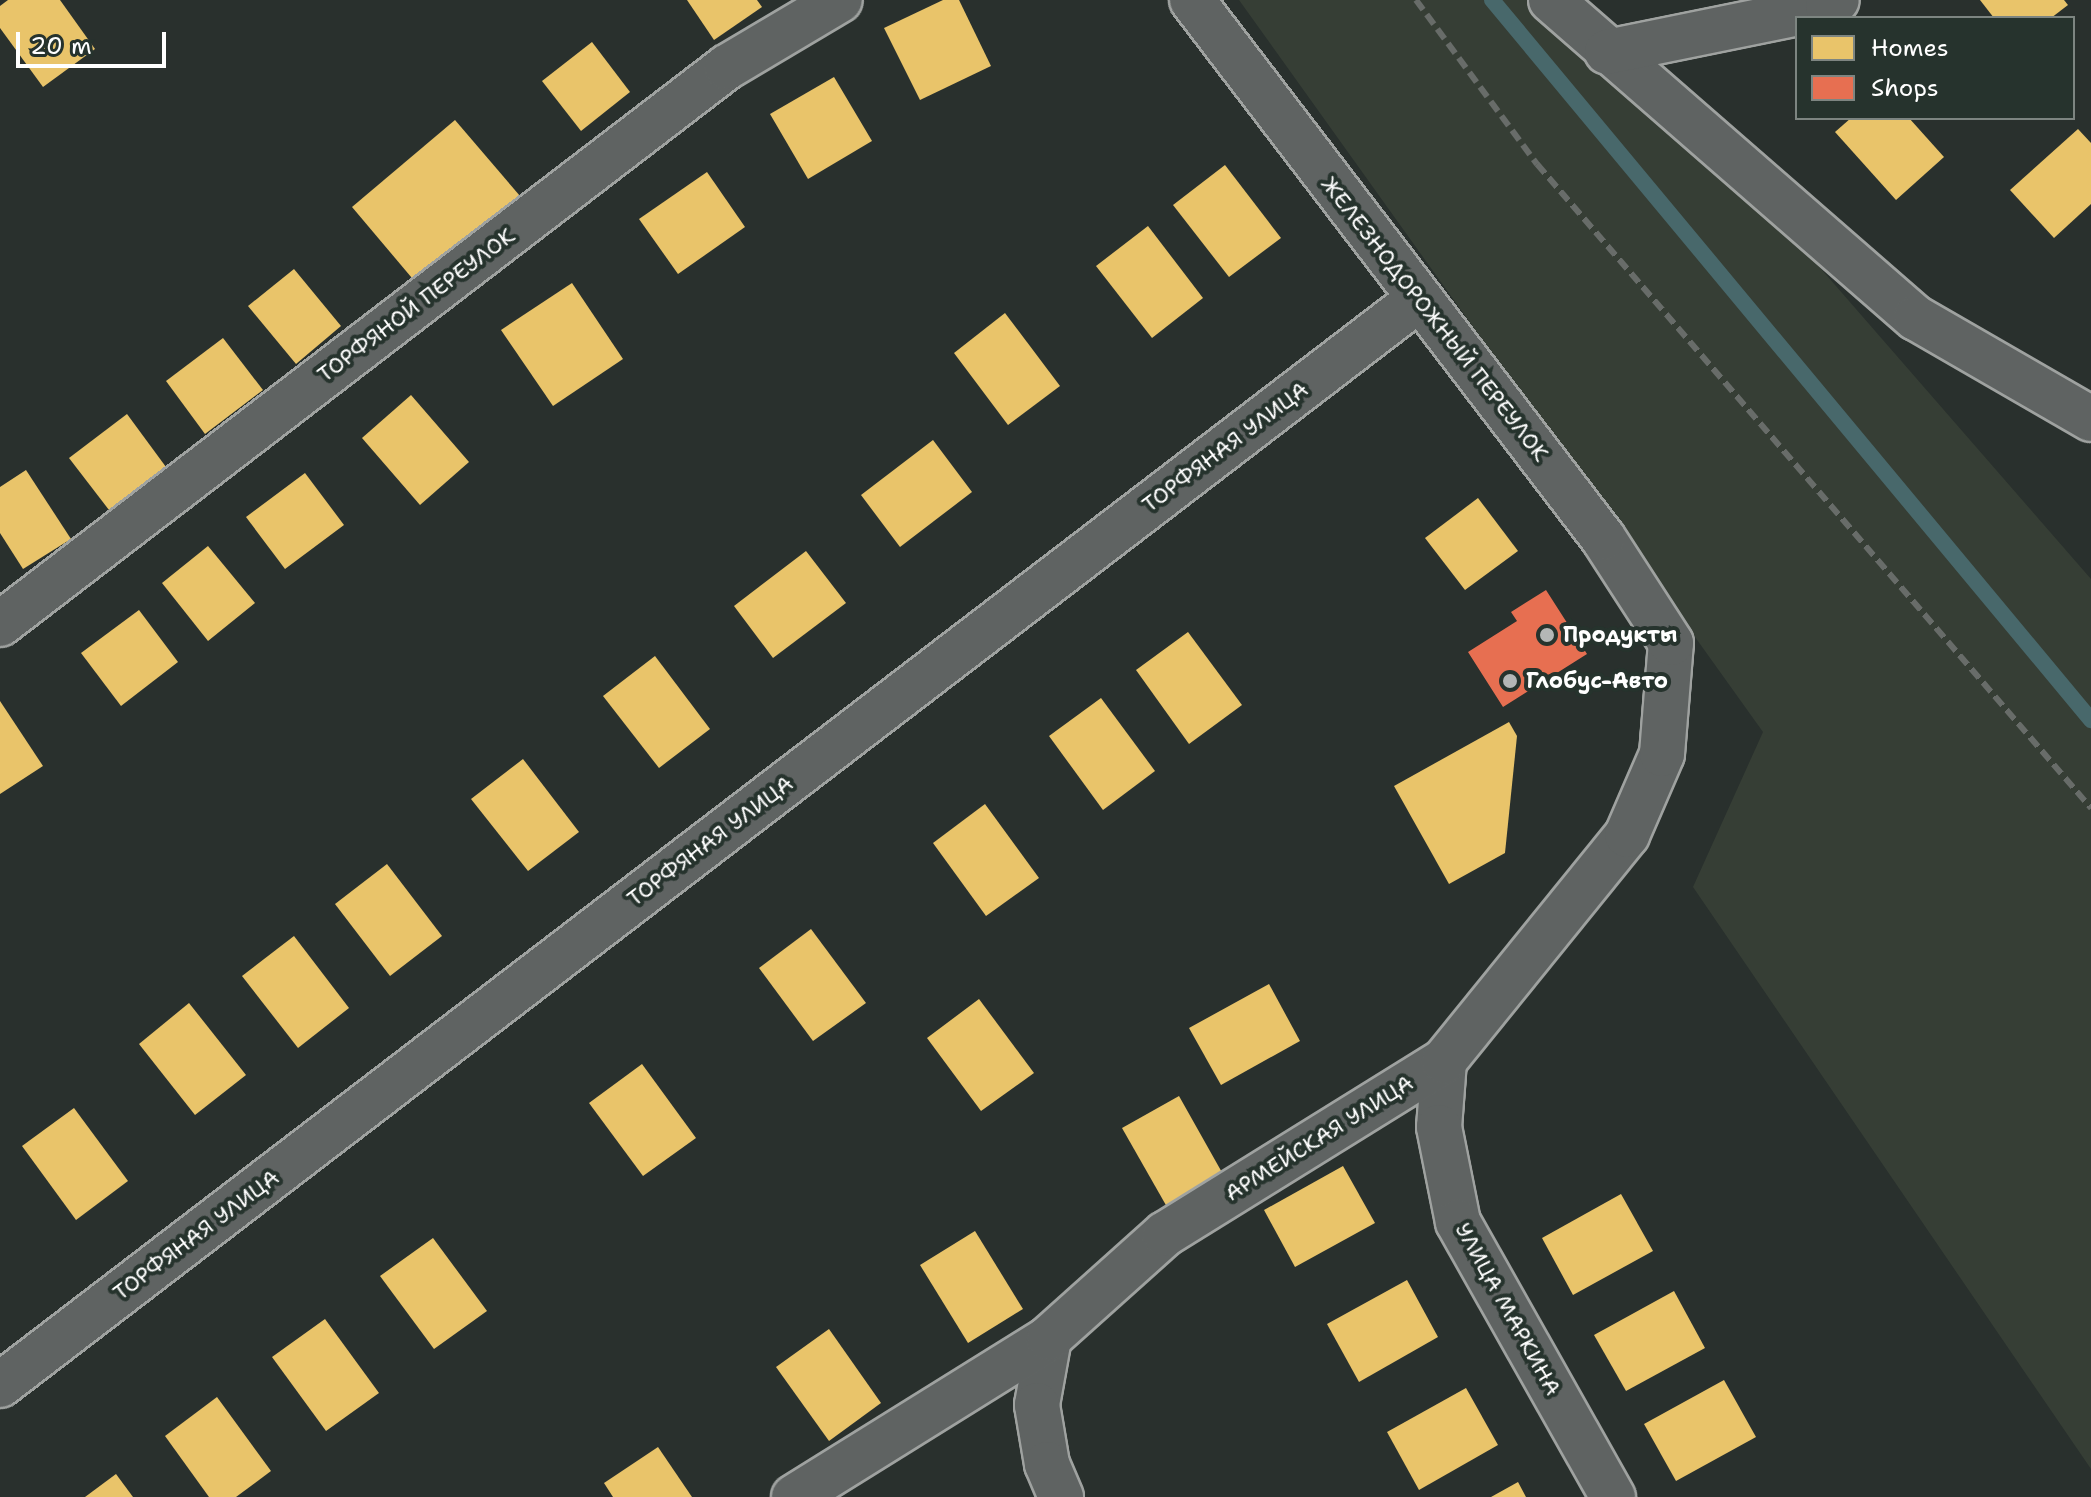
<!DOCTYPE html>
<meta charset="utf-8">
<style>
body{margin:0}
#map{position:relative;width:2091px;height:1497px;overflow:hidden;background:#29302d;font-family:"Shantell Sans",sans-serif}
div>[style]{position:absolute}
.built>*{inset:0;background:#363e35}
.homes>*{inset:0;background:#e9c46a}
.shops>*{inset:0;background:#e76f51}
.stream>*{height:16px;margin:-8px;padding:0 8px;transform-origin:8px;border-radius:8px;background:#48686b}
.roads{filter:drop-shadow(2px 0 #9fa2a0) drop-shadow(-2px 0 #9fa2a0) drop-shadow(0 2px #9fa2a0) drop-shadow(0 -2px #9fa2a0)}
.minor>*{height:44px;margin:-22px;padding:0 22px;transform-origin:22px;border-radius:22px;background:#5f6362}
.rail>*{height:6px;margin-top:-3px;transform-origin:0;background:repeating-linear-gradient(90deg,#686c69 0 12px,transparent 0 18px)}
.dots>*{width:22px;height:22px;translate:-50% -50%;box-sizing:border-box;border:4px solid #26332d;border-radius:50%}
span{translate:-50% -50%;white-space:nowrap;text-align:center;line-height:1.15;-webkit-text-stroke:8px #26332d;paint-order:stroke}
.street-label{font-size:22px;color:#fff}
.poi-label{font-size:22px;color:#fff;font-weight:700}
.left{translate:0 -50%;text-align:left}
.legend{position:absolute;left:1795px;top:16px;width:280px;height:104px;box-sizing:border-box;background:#26332d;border:2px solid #7d8581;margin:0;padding:10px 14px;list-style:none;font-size:24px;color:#fff}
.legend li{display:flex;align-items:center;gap:16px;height:40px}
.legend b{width:40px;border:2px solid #7d8581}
.scale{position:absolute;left:16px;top:32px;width:150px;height:36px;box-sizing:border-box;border:4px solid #fff;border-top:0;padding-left:10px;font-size:24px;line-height:28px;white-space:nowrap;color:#fff;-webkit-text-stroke:6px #26332d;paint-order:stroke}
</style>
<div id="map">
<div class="built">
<i style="clip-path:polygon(1239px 0,1587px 0,2091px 579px,2091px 1469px,1693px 887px,1763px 732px)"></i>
</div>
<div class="homes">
<i style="clip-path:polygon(8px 0,60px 0,95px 49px,43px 87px,0 28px,0 6px)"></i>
<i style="clip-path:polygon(687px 0,757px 0,762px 7px,714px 40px)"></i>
<i style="clip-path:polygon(943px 0,959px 0,991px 66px,920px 100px,884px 28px)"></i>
<i style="clip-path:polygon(1980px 0,2064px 0,2068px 5px,2051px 18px,1994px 18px)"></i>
<i style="clip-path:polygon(592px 42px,630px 92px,581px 131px,542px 81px)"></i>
<i style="clip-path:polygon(834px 77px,872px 141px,808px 179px,770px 114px)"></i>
<i style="clip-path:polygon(1851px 118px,1909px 118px,1944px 157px,1896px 200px,1835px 132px)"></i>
<i style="clip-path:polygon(455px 120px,520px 196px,417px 284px,352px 207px)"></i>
<i style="clip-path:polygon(2078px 129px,2091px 143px,2091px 204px,2054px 238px,2010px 190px)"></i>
<i style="clip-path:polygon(1225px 165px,1281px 238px,1229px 277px,1173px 205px)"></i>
<i style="clip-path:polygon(707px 172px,745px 227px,678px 274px,639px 219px)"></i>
<i style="clip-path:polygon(1148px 226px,1203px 298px,1152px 338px,1096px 266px)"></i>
<i style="clip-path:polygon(294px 269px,341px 326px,296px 364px,248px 306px)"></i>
<i style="clip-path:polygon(572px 283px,623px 359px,553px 406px,501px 330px)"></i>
<i style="clip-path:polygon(1005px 313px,1060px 386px,1008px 425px,954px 353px)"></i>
<i style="clip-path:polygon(223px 338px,263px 390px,205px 434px,166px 381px)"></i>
<i style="clip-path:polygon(411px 395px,469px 462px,420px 505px,362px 438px)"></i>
<i style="clip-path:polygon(127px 414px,166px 467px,109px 510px,69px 458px)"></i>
<i style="clip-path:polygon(933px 440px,972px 492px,900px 547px,861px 495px)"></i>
<i style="clip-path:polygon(26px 470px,71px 539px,23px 569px,0 533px,0 487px)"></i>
<i style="clip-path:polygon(305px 473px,344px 525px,285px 569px,246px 517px)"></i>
<i style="clip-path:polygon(1478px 498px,1518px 551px,1465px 590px,1425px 538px)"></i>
<i style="clip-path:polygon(208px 546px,255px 603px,208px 641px,162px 583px)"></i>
<i style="clip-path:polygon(806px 551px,846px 603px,773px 658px,734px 606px)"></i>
<i style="clip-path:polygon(139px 610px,178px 662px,121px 706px,81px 653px)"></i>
<i style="clip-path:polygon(1188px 632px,1242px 705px,1189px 744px,1136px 670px)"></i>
<i style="clip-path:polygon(655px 656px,710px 729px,659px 768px,603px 696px)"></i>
<i style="clip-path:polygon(1101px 698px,1155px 771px,1103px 810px,1049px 736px)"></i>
<i style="clip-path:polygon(0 701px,43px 766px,0 794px)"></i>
<i style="clip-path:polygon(1509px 722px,1517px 736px,1505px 853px,1449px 884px,1394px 786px)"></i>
<i style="clip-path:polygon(523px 759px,579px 832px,528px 871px,471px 799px)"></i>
<i style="clip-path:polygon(985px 804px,1039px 878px,986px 916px,933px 843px)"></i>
<i style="clip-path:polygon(387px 864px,442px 936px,390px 976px,335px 904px)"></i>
<i style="clip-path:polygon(811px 929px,866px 1003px,813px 1041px,759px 968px)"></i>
<i style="clip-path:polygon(294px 936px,349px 1008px,298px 1048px,242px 976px)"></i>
<i style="clip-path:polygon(1269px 984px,1300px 1041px,1221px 1085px,1189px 1028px)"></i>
<i style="clip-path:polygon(979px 999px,1034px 1073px,981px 1111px,927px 1038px)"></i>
<i style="clip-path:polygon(189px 1003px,246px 1075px,195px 1115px,139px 1044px)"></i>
<i style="clip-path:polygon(642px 1064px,696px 1138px,643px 1176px,589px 1103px)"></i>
<i style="clip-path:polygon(1179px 1096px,1224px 1176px,1167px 1207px,1122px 1128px)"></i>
<i style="clip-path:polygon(74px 1108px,128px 1181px,76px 1220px,22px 1146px)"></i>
<i style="clip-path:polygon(1343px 1166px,1375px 1223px,1295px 1267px,1264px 1210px)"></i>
<i style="clip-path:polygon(1621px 1194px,1653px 1251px,1573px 1295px,1542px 1238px)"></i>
<i style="clip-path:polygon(975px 1231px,1023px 1309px,968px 1343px,920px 1265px)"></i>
<i style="clip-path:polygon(433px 1238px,487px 1311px,434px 1349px,380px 1276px)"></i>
<i style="clip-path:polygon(1407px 1280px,1438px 1337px,1359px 1382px,1327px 1324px)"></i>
<i style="clip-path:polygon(1674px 1291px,1705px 1348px,1626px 1391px,1594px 1335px)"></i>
<i style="clip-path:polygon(325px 1319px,379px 1393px,326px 1431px,272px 1357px)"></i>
<i style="clip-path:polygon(829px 1329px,881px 1403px,829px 1441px,776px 1367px)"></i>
<i style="clip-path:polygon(1724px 1380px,1756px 1437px,1676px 1481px,1644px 1424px)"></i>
<i style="clip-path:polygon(1466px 1388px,1498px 1445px,1419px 1490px,1387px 1432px)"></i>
<i style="clip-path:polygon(217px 1397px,271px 1471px,236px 1497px,209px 1497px,165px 1436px)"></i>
<i style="clip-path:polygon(658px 1447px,692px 1497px,613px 1497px,604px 1483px)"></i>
<i style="clip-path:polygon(116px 1474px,133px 1497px,85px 1497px)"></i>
<i style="clip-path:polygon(1518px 1482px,1526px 1497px,1491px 1497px)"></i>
</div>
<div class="shops">
<i style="clip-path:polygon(1546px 590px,1587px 654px,1503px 707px,1468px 652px,1517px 621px,1511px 612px)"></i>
</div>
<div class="stream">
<i style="left:1492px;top:0;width:937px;rotate:50.24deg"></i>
</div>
<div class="roads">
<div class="minor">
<i style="left:1551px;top:0;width:484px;rotate:41.1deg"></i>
<i style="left:1916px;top:318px;width:202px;rotate:30deg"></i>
<i style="left:1607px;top:52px;width:226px;rotate:-11.5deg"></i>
<i style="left:1828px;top:7px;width:11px;rotate:-38deg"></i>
<i style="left:0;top:624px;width:916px;rotate:-37.46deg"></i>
<i style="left:727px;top:67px;width:131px;rotate:-30.7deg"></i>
<i style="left:1444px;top:1061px;width:66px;rotate:94.3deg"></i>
<i style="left:1439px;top:1127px;width:97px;rotate:78.7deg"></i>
<i style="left:1458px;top:1222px;width:316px;rotate:60.6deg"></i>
<i style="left:1049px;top:1338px;width:68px;rotate:100.2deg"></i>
<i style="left:1037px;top:1405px;width:60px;rotate:80.4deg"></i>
<i style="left:1047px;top:1464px;width:36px;rotate:67deg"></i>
<i style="left:0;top:1385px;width:1788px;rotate:-37.43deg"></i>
<i style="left:794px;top:1497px;width:301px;rotate:-31.9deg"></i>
<i style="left:1049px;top:1338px;width:156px;rotate:-41.9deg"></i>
<i style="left:1165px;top:1234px;width:328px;rotate:-31.8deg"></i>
<i style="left:1444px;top:1061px;width:291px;rotate:-51deg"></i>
<i style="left:1627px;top:835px;width:88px;rotate:-66.6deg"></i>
<i style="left:1662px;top:754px;width:111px;rotate:-85.4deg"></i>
<i style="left:1671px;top:643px;width:125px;rotate:-122.9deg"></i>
<i style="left:1603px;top:538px;width:677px;rotate:-127.38deg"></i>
</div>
</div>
<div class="rail">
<i style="left:1416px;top:0;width:204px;rotate:53.6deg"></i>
<i style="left:1537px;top:164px;width:850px;rotate:49.3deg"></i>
</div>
<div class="dots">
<i style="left:1547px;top:635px;background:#b4b7b6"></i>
<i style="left:1510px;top:681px;background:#b4b7b6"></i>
</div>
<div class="street-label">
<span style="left:416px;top:305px;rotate:-37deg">ТОРФЯНОЙ ПЕРЕУЛОК</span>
<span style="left:1435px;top:319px;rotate:52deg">ЖЕЛЕЗНОДОРОЖНЫЙ ПЕРЕУЛОК</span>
<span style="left:1225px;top:447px;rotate:-37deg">ТОРФЯНАЯ УЛИЦА</span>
<span style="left:710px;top:841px;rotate:-37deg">ТОРФЯНАЯ УЛИЦА</span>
<span style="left:1319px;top:1138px;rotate:-32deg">АРМЕЙСКАЯ УЛИЦА</span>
<span style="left:196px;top:1235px;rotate:-37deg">ТОРФЯНАЯ УЛИЦА</span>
<span style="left:1508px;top:1309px;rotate:61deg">УЛИЦА МАРКИНА</span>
</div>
<div class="poi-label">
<span class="left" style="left:1563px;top:635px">Продукты</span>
<span class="left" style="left:1526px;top:681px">Глобус-Авто</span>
</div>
<ul class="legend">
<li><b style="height:22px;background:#e9c46a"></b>Homes</li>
<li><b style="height:22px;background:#e76f51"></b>Shops</li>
</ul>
<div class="scale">20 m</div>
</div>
